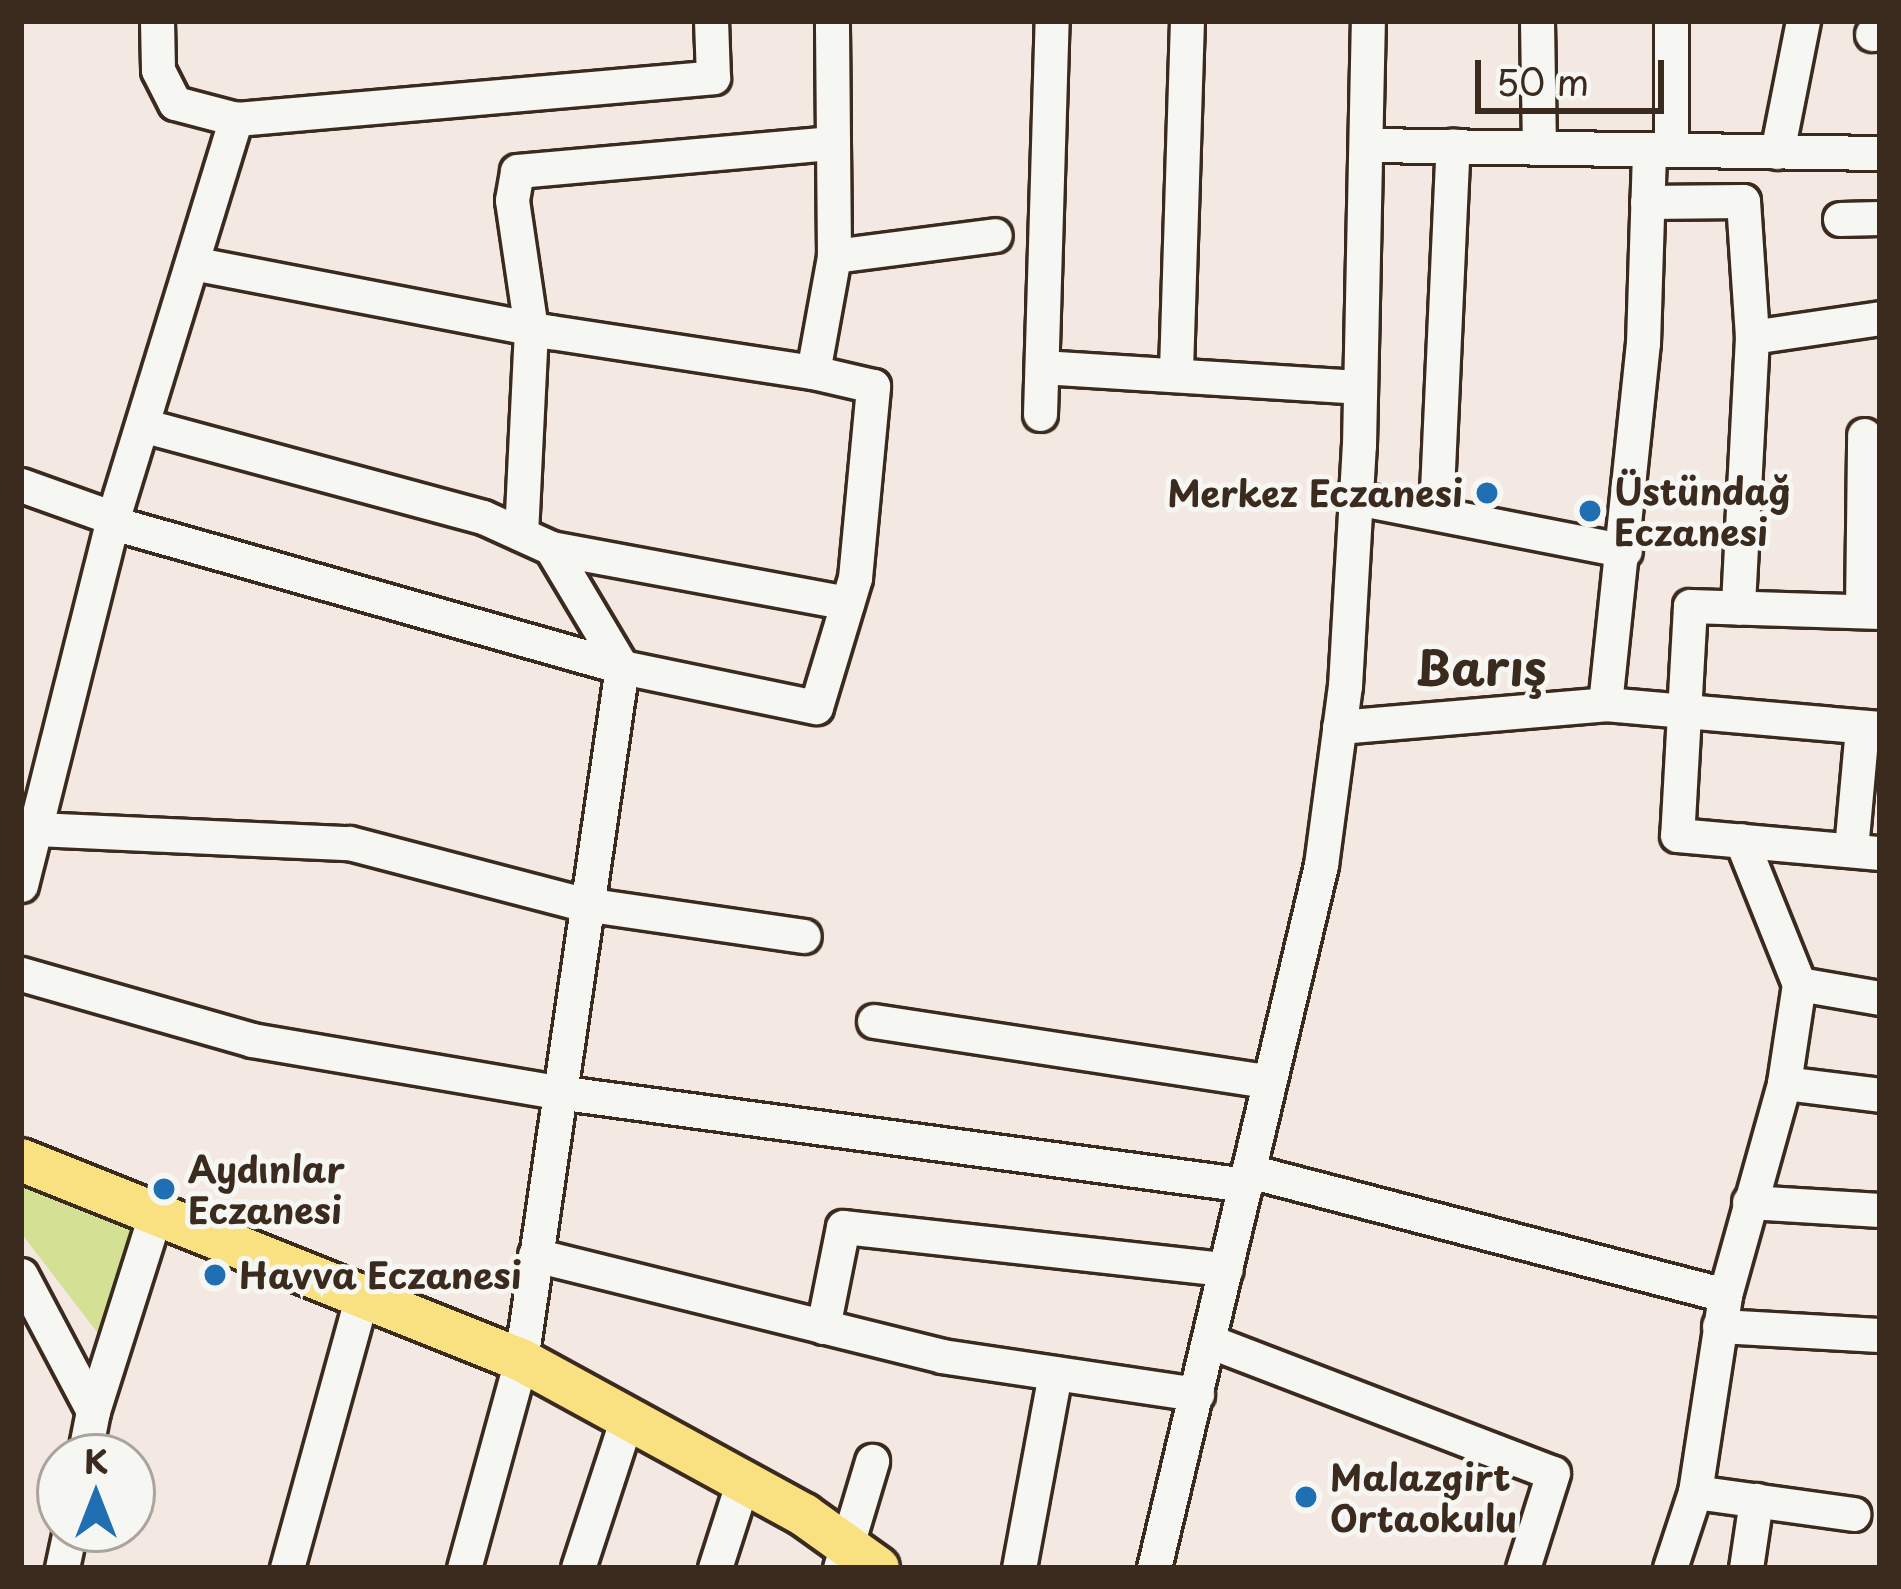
<!DOCTYPE html>
<meta charset="utf-8">
<style>
body{margin:0}
#map{position:relative;width:1901px;height:1589px;overflow:hidden;background:#f4e8e2;font-family:"Playpen Sans",sans-serif}
div>[style]{position:absolute}
.green>*{inset:0;background:#d4e194}
.roads{filter:drop-shadow(3px 0 #3b2a1e) drop-shadow(-3px 0 #3b2a1e) drop-shadow(0 3px #3b2a1e) drop-shadow(0 -3px #3b2a1e)}
.minor>*{height:33px;margin:-16.5px;padding:0 16.5px;transform-origin:16.5px;border-radius:16.5px;background:#f6f6f2}
.major>*{height:42px;margin:-21px;padding:0 21px;transform-origin:21px;border-radius:21px;background:#f9e181}
.dots>*{width:33px;height:33px;translate:-50% -50%;box-sizing:border-box;border:6px solid #f6f6f2;border-radius:50%}
span{translate:-50% -50%;white-space:nowrap;text-align:center;line-height:1.15;-webkit-text-stroke:10px #f6f6f2;paint-order:stroke}
.poi-label{font-size:36px;color:#3b2a1e;font-weight:700}
.left{translate:0 -50%;text-align:left}
.right{translate:-100% -50%;text-align:right}
.district-label{font-size:48px;color:#3b2a1e;font-weight:700}
.frame{position:absolute;inset:0;border:24px solid #3b2a1e;pointer-events:none}
.north{position:absolute;left:36px;top:1433px;width:120px;height:120px;box-sizing:border-box;background:#f6f6f2;border:3px solid #aba49d;border-radius:50%;rotate:0deg;font-size:33px;font-weight:700;line-height:48px;text-align:center;color:#3b2a1e}
.north::after{content:'';display:block;margin:auto;width:42px;height:54px;background:#1f6fb2;clip-path:polygon(50% 0,100% 100%,50% 72%,0 100%)}
.scale{position:absolute;left:1475px;top:60px;width:189px;height:54px;box-sizing:border-box;border:6px solid #3b2a1e;border-top:0;padding-left:15px;font-size:36px;line-height:42px;white-space:nowrap;color:#3b2a1e;-webkit-text-stroke:9px #f6f6f2;paint-order:stroke}
</style>
<div id="map">
<div class="green">
<i style="clip-path:polygon(21px 1172px,134px 1216px,100px 1336px,21px 1233px)"></i>
</div>
<div class="roads">
<div class="minor">
<i style="left:157px;top:21px;width:49px;rotate:88.8deg"></i>
<i style="left:158px;top:70px;width:37px;rotate:63deg"></i>
<i style="left:175px;top:103px;width:63px;rotate:14.7deg"></i>
<i style="left:236px;top:119px;width:479px;rotate:-5deg"></i>
<i style="left:713px;top:77px;width:56px;rotate:-92deg"></i>
<i style="left:1537px;top:21px;width:124px;rotate:89.1deg"></i>
<i style="left:1872px;top:34px;width:8px;rotate:-7deg"></i>
<i style="left:1370px;top:145px;width:510px;rotate:0.9deg"></i>
<i style="left:1671px;top:149px;width:128px;rotate:-90deg"></i>
<i style="left:1777px;top:152px;width:134px;rotate:-78.8deg"></i>
<i style="left:1647px;top:202px;width:96px;rotate:-0.6deg"></i>
<i style="left:1743px;top:201px;width:136px;rotate:86.2deg"></i>
<i style="left:1752px;top:337px;width:271px;rotate:93deg"></i>
<i style="left:1840px;top:219px;width:40px;rotate:-1.4deg"></i>
<i style="left:834px;top:256px;width:162px;rotate:-7.4deg"></i>
<i style="left:192px;top:263px;width:366px;rotate:10.9deg"></i>
<i style="left:551px;top:332px;width:265px;rotate:8.7deg"></i>
<i style="left:813px;top:372px;width:118px;rotate:-79.7deg"></i>
<i style="left:834px;top:256px;width:235px;rotate:-90.5deg"></i>
<i style="left:1752px;top:337px;width:129px;rotate:-8.4deg"></i>
<i style="left:1042px;top:367px;width:316px;rotate:3.6deg"></i>
<i style="left:1176px;top:370px;width:349px;rotate:-88.2deg"></i>
<i style="left:1040px;top:414px;width:393px;rotate:-88.3deg"></i>
<i style="left:142px;top:425px;width:353px;rotate:15.1deg"></i>
<i style="left:483px;top:517px;width:75px;rotate:24.5deg"></i>
<i style="left:551px;top:548px;width:139px;rotate:59.2deg"></i>
<i style="left:622px;top:667px;width:700px;rotate:98.29deg"></i>
<i style="left:521px;top:1360px;width:216px;rotate:105.3deg"></i>
<i style="left:21px;top:485px;width:98px;rotate:19.7deg"></i>
<i style="left:1356px;top:498px;width:274px;rotate:11.1deg"></i>
<i style="left:1436px;top:513px;width:368px;rotate:-87.4deg"></i>
<i style="left:113px;top:523px;width:529px;rotate:15.8deg"></i>
<i style="left:622px;top:667px;width:198px;rotate:11.7deg"></i>
<i style="left:816px;top:707px;width:135px;rotate:-73.2deg"></i>
<i style="left:855px;top:578px;width:193px;rotate:-84.6deg"></i>
<i style="left:873px;top:386px;width:62px;rotate:-166.9deg"></i>
<i style="left:521px;top:534px;width:205px;rotate:-87.2deg"></i>
<i style="left:531px;top:329px;width:130px;rotate:-98.4deg"></i>
<i style="left:512px;top:200px;width:29px;rotate:-80deg"></i>
<i style="left:517px;top:171px;width:317px;rotate:-5.1deg"></i>
<i style="left:551px;top:548px;width:301px;rotate:10.5deg"></i>
<i style="left:1862px;top:611px;width:176px;rotate:-89.3deg"></i>
<i style="left:1880px;top:612px;width:190px;rotate:-178.2deg"></i>
<i style="left:1690px;top:606px;width:229px;rotate:93.2deg"></i>
<i style="left:1677px;top:835px;width:204px;rotate:5.1deg"></i>
<i style="left:1605px;top:704px;width:363px;rotate:-84deg"></i>
<i style="left:1643px;top:343px;width:194px;rotate:-88.2deg"></i>
<i style="left:1339px;top:727px;width:267px;rotate:-4.9deg"></i>
<i style="left:1605px;top:704px;width:276px;rotate:5deg"></i>
<i style="left:36px;top:829px;width:313px;rotate:2.6deg"></i>
<i style="left:349px;top:843px;width:243px;rotate:14.6deg"></i>
<i style="left:584px;top:904px;width:222px;rotate:8.3deg"></i>
<i style="left:1851px;top:849px;width:122px;rotate:-84.8deg"></i>
<i style="left:21px;top:885px;width:378px;rotate:-75.9deg"></i>
<i style="left:113px;top:518px;width:418px;rotate:-72.9deg"></i>
<i style="left:21px;top:974px;width:240px;rotate:15.9deg"></i>
<i style="left:252px;top:1040px;width:309px;rotate:9.7deg"></i>
<i style="left:557px;top:1092px;width:695px;rotate:7.69deg"></i>
<i style="left:1799px;top:984px;width:82px;rotate:9.8deg"></i>
<i style="left:874px;top:1021px;width:398px;rotate:8.7deg"></i>
<i style="left:1784px;top:1083px;width:97px;rotate:7.1deg"></i>
<i style="left:1249px;top:1171px;width:492px;rotate:14.6deg"></i>
<i style="left:1749px;top:1202px;width:131px;rotate:3.5deg"></i>
<i style="left:535px;top:1255px;width:419px;rotate:13.9deg"></i>
<i style="left:942px;top:1356px;width:258px;rotate:8.5deg"></i>
<i style="left:21px;top:1275px;width:154px;rotate:62.1deg"></i>
<i style="left:93px;top:1411px;width:47px;rotate:101.1deg"></i>
<i style="left:1719px;top:1326px;width:161px;rotate:3.2deg"></i>
<i style="left:823px;top:1327px;width:102px;rotate:-78.7deg"></i>
<i style="left:843px;top:1227px;width:385px;rotate:6.3deg"></i>
<i style="left:1209px;top:1341px;width:368px;rotate:21deg"></i>
<i style="left:1553px;top:1473px;width:100px;rotate:107.5deg"></i>
<i style="left:93px;top:1411px;width:209px;rotate:-72.4deg"></i>
<i style="left:1695px;top:1492px;width:160px;rotate:7.9deg"></i>
<i style="left:62px;top:1568px;width:40px;rotate:-78deg"></i>
<i style="left:287px;top:1568px;width:283px;rotate:-74.6deg"></i>
<i style="left:578px;top:1568px;width:158px;rotate:-71.9deg"></i>
<i style="left:715px;top:1568px;width:91px;rotate:-72.2deg"></i>
<i style="left:840px;top:1568px;width:112px;rotate:-73.3deg"></i>
<i style="left:1019px;top:1568px;width:198px;rotate:-79.5deg"></i>
<i style="left:1154px;top:1568px;width:723px;rotate:-76.64deg"></i>
<i style="left:1321px;top:865px;width:181px;rotate:-82.4deg"></i>
<i style="left:1345px;top:686px;width:241px;rotate:-86.7deg"></i>
<i style="left:1359px;top:445px;width:424px;rotate:-88.8deg"></i>
<i style="left:1670px;top:1568px;width:80px;rotate:-71.8deg"></i>
<i style="left:1695px;top:1492px;width:199px;rotate:-81.3deg"></i>
<i style="left:1725px;top:1295px;width:220px;rotate:-74.4deg"></i>
<i style="left:1784px;top:1083px;width:100px;rotate:-81.4deg"></i>
<i style="left:1799px;top:984px;width:155px;rotate:-111.9deg"></i>
<i style="left:1746px;top:1568px;width:69px;rotate:-81.6deg"></i>
</div>
<div class="major">
<i style="left:21px;top:1160px;width:539px;rotate:21.8deg"></i>
<i style="left:521px;top:1360px;width:323px;rotate:28.7deg"></i>
<i style="left:804px;top:1515px;width:91px;rotate:35.6deg"></i>
</div>
</div>
<div class="dots">
<i style="left:1487px;top:493px;background:#1f6fb2"></i>
<i style="left:1590px;top:511px;background:#1f6fb2"></i>
<i style="left:164px;top:1189px;background:#1f6fb2"></i>
<i style="left:215px;top:1275px;background:#1f6fb2"></i>
<i style="left:1306px;top:1497px;background:#1f6fb2"></i>
</div>
<div class="poi-label">
<span class="left" style="left:1614px;top:511px">Üstündağ<br>Eczanesi</span>
<span class="right" style="left:1463px;top:493px">Merkez Eczanesi</span>
<span class="left" style="left:188px;top:1189px">Aydınlar<br>Eczanesi</span>
<span class="left" style="left:239px;top:1275px">Havva Eczanesi</span>
<span class="left" style="left:1330px;top:1497px">Malazgirt<br>Ortaokulu</span>
</div>
<div class="district-label">
<span style="left:1481px;top:667px">Barış</span>
</div>
<div class="frame"></div>
<div class="north">K</div>
<div class="scale">50 m</div>
</div>
